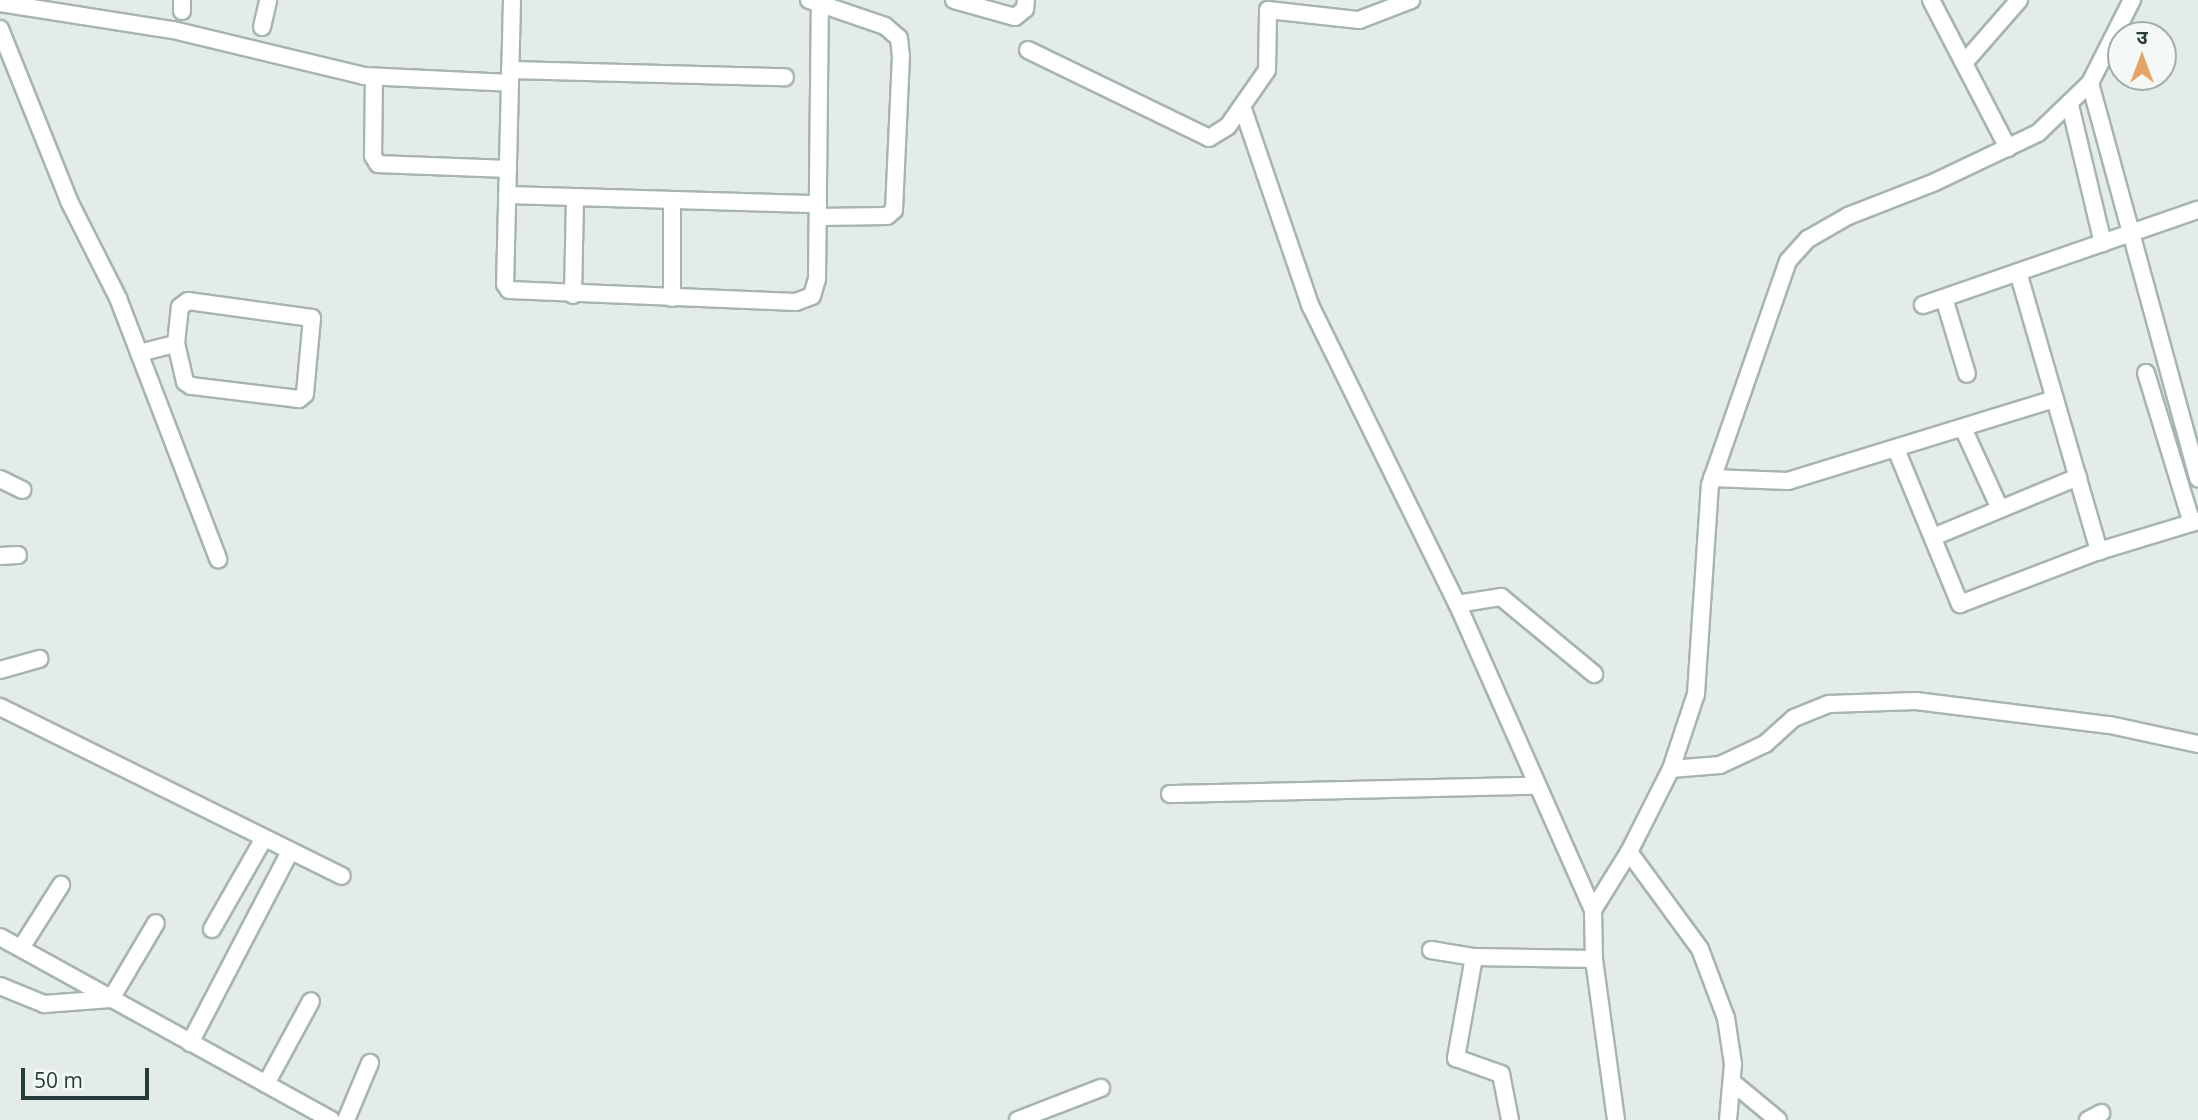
<!DOCTYPE html>
<meta charset="utf-8">
<style>
body{margin:0}
#map{position:relative;width:2198px;height:1120px;overflow:hidden;background:#e4ecea;font-family:"Open Sans","Noto Sans Devanagari",sans-serif}
div>[style]{position:absolute}
.roads{filter:drop-shadow(2px 0 #a7b4b2) drop-shadow(-2px 0 #a7b4b2) drop-shadow(0 2px #a7b4b2) drop-shadow(0 -2px #a7b4b2)}
.street>*{height:16px;margin:-8px;padding:0 8px;transform-origin:8px;border-radius:8px;background:#fff}
span{translate:-50% -50%;white-space:nowrap;text-align:center;line-height:1.15;-webkit-text-stroke:5px #f4f9f7;paint-order:stroke}
.north{position:absolute;left:2107px;top:21px;width:70px;height:70px;box-sizing:border-box;background:#f4f9f7;border:2px solid #a1adac;border-radius:50%;rotate:0deg;font-size:19px;font-weight:700;line-height:28px;text-align:center;color:#253c3b}
.north::after{content:'';display:block;margin:auto;width:24px;height:32px;background:#e6a568;clip-path:polygon(50% 0,100% 100%,50% 72%,0 100%)}
.scale{position:absolute;left:21px;top:1068px;width:128px;height:32px;box-sizing:border-box;border:4px solid #253c3b;border-top:0;padding-left:9px;font-size:21px;line-height:24px;white-space:nowrap;color:#253c3b;-webkit-text-stroke:5px #f4f9f7;paint-order:stroke}
</style>
<div id="map">
<div class="roads">
<div class="street">
<i style="left:182px;top:0;width:11px;rotate:90deg"></i>
<i style="left:512px;top:0;width:284px;rotate:91.4deg"></i>
<i style="left:505px;top:284px;width:7px;rotate:56deg"></i>
<i style="left:509px;top:290px;width:287px;rotate:2.4deg"></i>
<i style="left:796px;top:302px;width:17px;rotate:-21deg"></i>
<i style="left:812px;top:296px;width:18px;rotate:-74deg"></i>
<i style="left:817px;top:279px;width:275px;rotate:-89.4deg"></i>
<i style="left:809px;top:0;width:80px;rotate:18.9deg"></i>
<i style="left:885px;top:26px;width:18px;rotate:41deg"></i>
<i style="left:899px;top:38px;width:18px;rotate:84deg"></i>
<i style="left:901px;top:56px;width:154px;rotate:92.6deg"></i>
<i style="left:894px;top:210px;width:9px;rotate:139deg"></i>
<i style="left:887px;top:216px;width:69px;rotate:179.2deg"></i>
<i style="left:954px;top:0;width:63px;rotate:15.6deg"></i>
<i style="left:1015px;top:17px;width:13px;rotate:-39deg"></i>
<i style="left:1025px;top:9px;width:9px;rotate:-84deg"></i>
<i style="left:1931px;top:0;width:167px;rotate:62.5deg"></i>
<i style="left:0;top:3px;width:175px;rotate:8.9deg"></i>
<i style="left:173px;top:30px;width:196px;rotate:13.5deg"></i>
<i style="left:364px;top:76px;width:146px;rotate:2.7deg"></i>
<i style="left:262px;top:27px;width:28px;rotate:-77deg"></i>
<i style="left:0;top:29px;width:185px;rotate:68.1deg"></i>
<i style="left:69px;top:201px;width:109px;rotate:63.2deg"></i>
<i style="left:118px;top:298px;width:280px;rotate:69deg"></i>
<i style="left:1028px;top:50px;width:201px;rotate:25.9deg"></i>
<i style="left:1209px;top:138px;width:22px;rotate:-32deg"></i>
<i style="left:1228px;top:126px;width:68px;rotate:-55.1deg"></i>
<i style="left:1267px;top:70px;width:60px;rotate:-89deg"></i>
<i style="left:1268px;top:10px;width:92px;rotate:6.3deg"></i>
<i style="left:1359px;top:20px;width:56px;rotate:-21deg"></i>
<i style="left:1964px;top:63px;width:84px;rotate:-48.9deg"></i>
<i style="left:510px;top:70px;width:275px;rotate:1.5deg"></i>
<i style="left:374px;top:77px;width:79px;rotate:90.7deg"></i>
<i style="left:373px;top:156px;width:9px;rotate:58deg"></i>
<i style="left:378px;top:164px;width:130px;rotate:2.2deg"></i>
<i style="left:2090px;top:83px;width:410px;rotate:74.7deg"></i>
<i style="left:2070px;top:105px;width:142px;rotate:76.6deg"></i>
<i style="left:1243px;top:109px;width:207px;rotate:71.1deg"></i>
<i style="left:1310px;top:305px;width:340px;rotate:63.8deg"></i>
<i style="left:1460px;top:610px;width:328px;rotate:66.1deg"></i>
<i style="left:507px;top:195px;width:311px;rotate:1.7deg"></i>
<i style="left:672px;top:200px;width:98px;rotate:90deg"></i>
<i style="left:2018px;top:272px;width:291px;rotate:73.8deg"></i>
<i style="left:573px;top:295px;width:98px;rotate:-88.8deg"></i>
<i style="left:1944px;top:298px;width:79px;rotate:73.2deg"></i>
<i style="left:1923px;top:305px;width:291px;rotate:-19.1deg"></i>
<i style="left:139px;top:353px;width:38px;rotate:-14deg"></i>
<i style="left:176px;top:344px;width:37px;rotate:-84deg"></i>
<i style="left:180px;top:307px;width:10px;rotate:-37deg"></i>
<i style="left:188px;top:301px;width:125px;rotate:7.8deg"></i>
<i style="left:312px;top:318px;width:76px;rotate:95.3deg"></i>
<i style="left:305px;top:394px;width:8px;rotate:140deg"></i>
<i style="left:299px;top:399px;width:109px;rotate:-173.1deg"></i>
<i style="left:191px;top:386px;width:7px;rotate:-146deg"></i>
<i style="left:185px;top:382px;width:39px;rotate:-103deg"></i>
<i style="left:2146px;top:373px;width:157px;rotate:73deg"></i>
<i style="left:1963px;top:428px;width:89px;rotate:65.4deg"></i>
<i style="left:1896px;top:449px;width:168px;rotate:67.6deg"></i>
<i style="left:1960px;top:604px;width:149px;rotate:-20.9deg"></i>
<i style="left:2099px;top:551px;width:103px;rotate:-16.9deg"></i>
<i style="left:1712px;top:478px;width:76px;rotate:2.3deg"></i>
<i style="left:1788px;top:481px;width:279px;rotate:-17.1deg"></i>
<i style="left:0;top:479px;width:25px;rotate:26deg"></i>
<i style="left:1933px;top:537px;width:157px;rotate:-22.5deg"></i>
<i style="left:0;top:556px;width:18px;rotate:-3deg"></i>
<i style="left:1457px;top:604px;width:45px;rotate:-9deg"></i>
<i style="left:1501px;top:597px;width:121px;rotate:39.6deg"></i>
<i style="left:0;top:670px;width:41px;rotate:-15.8deg"></i>
<i style="left:0;top:707px;width:381px;rotate:26.3deg"></i>
<i style="left:1671px;top:769px;width:49px;rotate:-4.7deg"></i>
<i style="left:1720px;top:765px;width:50px;rotate:-25deg"></i>
<i style="left:1765px;top:744px;width:39px;rotate:-42deg"></i>
<i style="left:1794px;top:718px;width:38px;rotate:-22deg"></i>
<i style="left:1829px;top:704px;width:87px;rotate:-2deg"></i>
<i style="left:1916px;top:701px;width:195px;rotate:7.1deg"></i>
<i style="left:2110px;top:725px;width:90px;rotate:12.2deg"></i>
<i style="left:1170px;top:794px;width:365px;rotate:-1.3deg"></i>
<i style="left:1629px;top:852px;width:120px;rotate:53.8deg"></i>
<i style="left:1700px;top:949px;width:74px;rotate:69.4deg"></i>
<i style="left:1726px;top:1018px;width:47px;rotate:81.3deg"></i>
<i style="left:1733px;top:1064px;width:56px;rotate:95.1deg"></i>
<i style="left:212px;top:929px;width:103px;rotate:-60.2deg"></i>
<i style="left:0;top:937px;width:378px;rotate:28.9deg"></i>
<i style="left:21px;top:948px;width:75px;rotate:-57.6deg"></i>
<i style="left:1431px;top:950px;width:44px;rotate:9.2deg"></i>
<i style="left:1474px;top:957px;width:120px;rotate:1deg"></i>
<i style="left:1474px;top:957px;width:103px;rotate:100.1deg"></i>
<i style="left:1456px;top:1058px;width:48px;rotate:19.6deg"></i>
<i style="left:1501px;top:1074px;width:47px;rotate:78.9deg"></i>
<i style="left:0;top:986px;width:48px;rotate:22.2deg"></i>
<i style="left:44px;top:1004px;width:67px;rotate:-4.3deg"></i>
<i style="left:111px;top:999px;width:88px;rotate:-59.4deg"></i>
<i style="left:190px;top:1043px;width:216px;rotate:-62.4deg"></i>
<i style="left:1732px;top:1082px;width:60px;rotate:39.6deg"></i>
<i style="left:266px;top:1084px;width:94px;rotate:-61.5deg"></i>
<i style="left:346px;top:1120px;width:62px;rotate:-67.2deg"></i>
<i style="left:1018px;top:1120px;width:89px;rotate:-21.1deg"></i>
<i style="left:1616px;top:1120px;width:162px;rotate:-97.8deg"></i>
<i style="left:1594px;top:959px;width:49px;rotate:-91.2deg"></i>
<i style="left:1593px;top:910px;width:68px;rotate:-58.2deg"></i>
<i style="left:1629px;top:852px;width:93px;rotate:-63.2deg"></i>
<i style="left:1671px;top:769px;width:79px;rotate:-71.6deg"></i>
<i style="left:1696px;top:694px;width:209px;rotate:-86.2deg"></i>
<i style="left:1710px;top:485px;width:237px;rotate:-70.8deg"></i>
<i style="left:1788px;top:261px;width:30px;rotate:-48deg"></i>
<i style="left:1808px;top:239px;width:46px;rotate:-29.9deg"></i>
<i style="left:1848px;top:216px;width:93px;rotate:-21.3deg"></i>
<i style="left:1935px;top:182px;width:114px;rotate:-25.4deg"></i>
<i style="left:2038px;top:133px;width:72px;rotate:-43.9deg"></i>
<i style="left:2090px;top:83px;width:93px;rotate:-63.2deg"></i>
<i style="left:2088px;top:1120px;width:15px;rotate:-28deg"></i>
</div>
</div>
<div class="north">उ</div>
<div class="scale">50 m</div>
</div>
